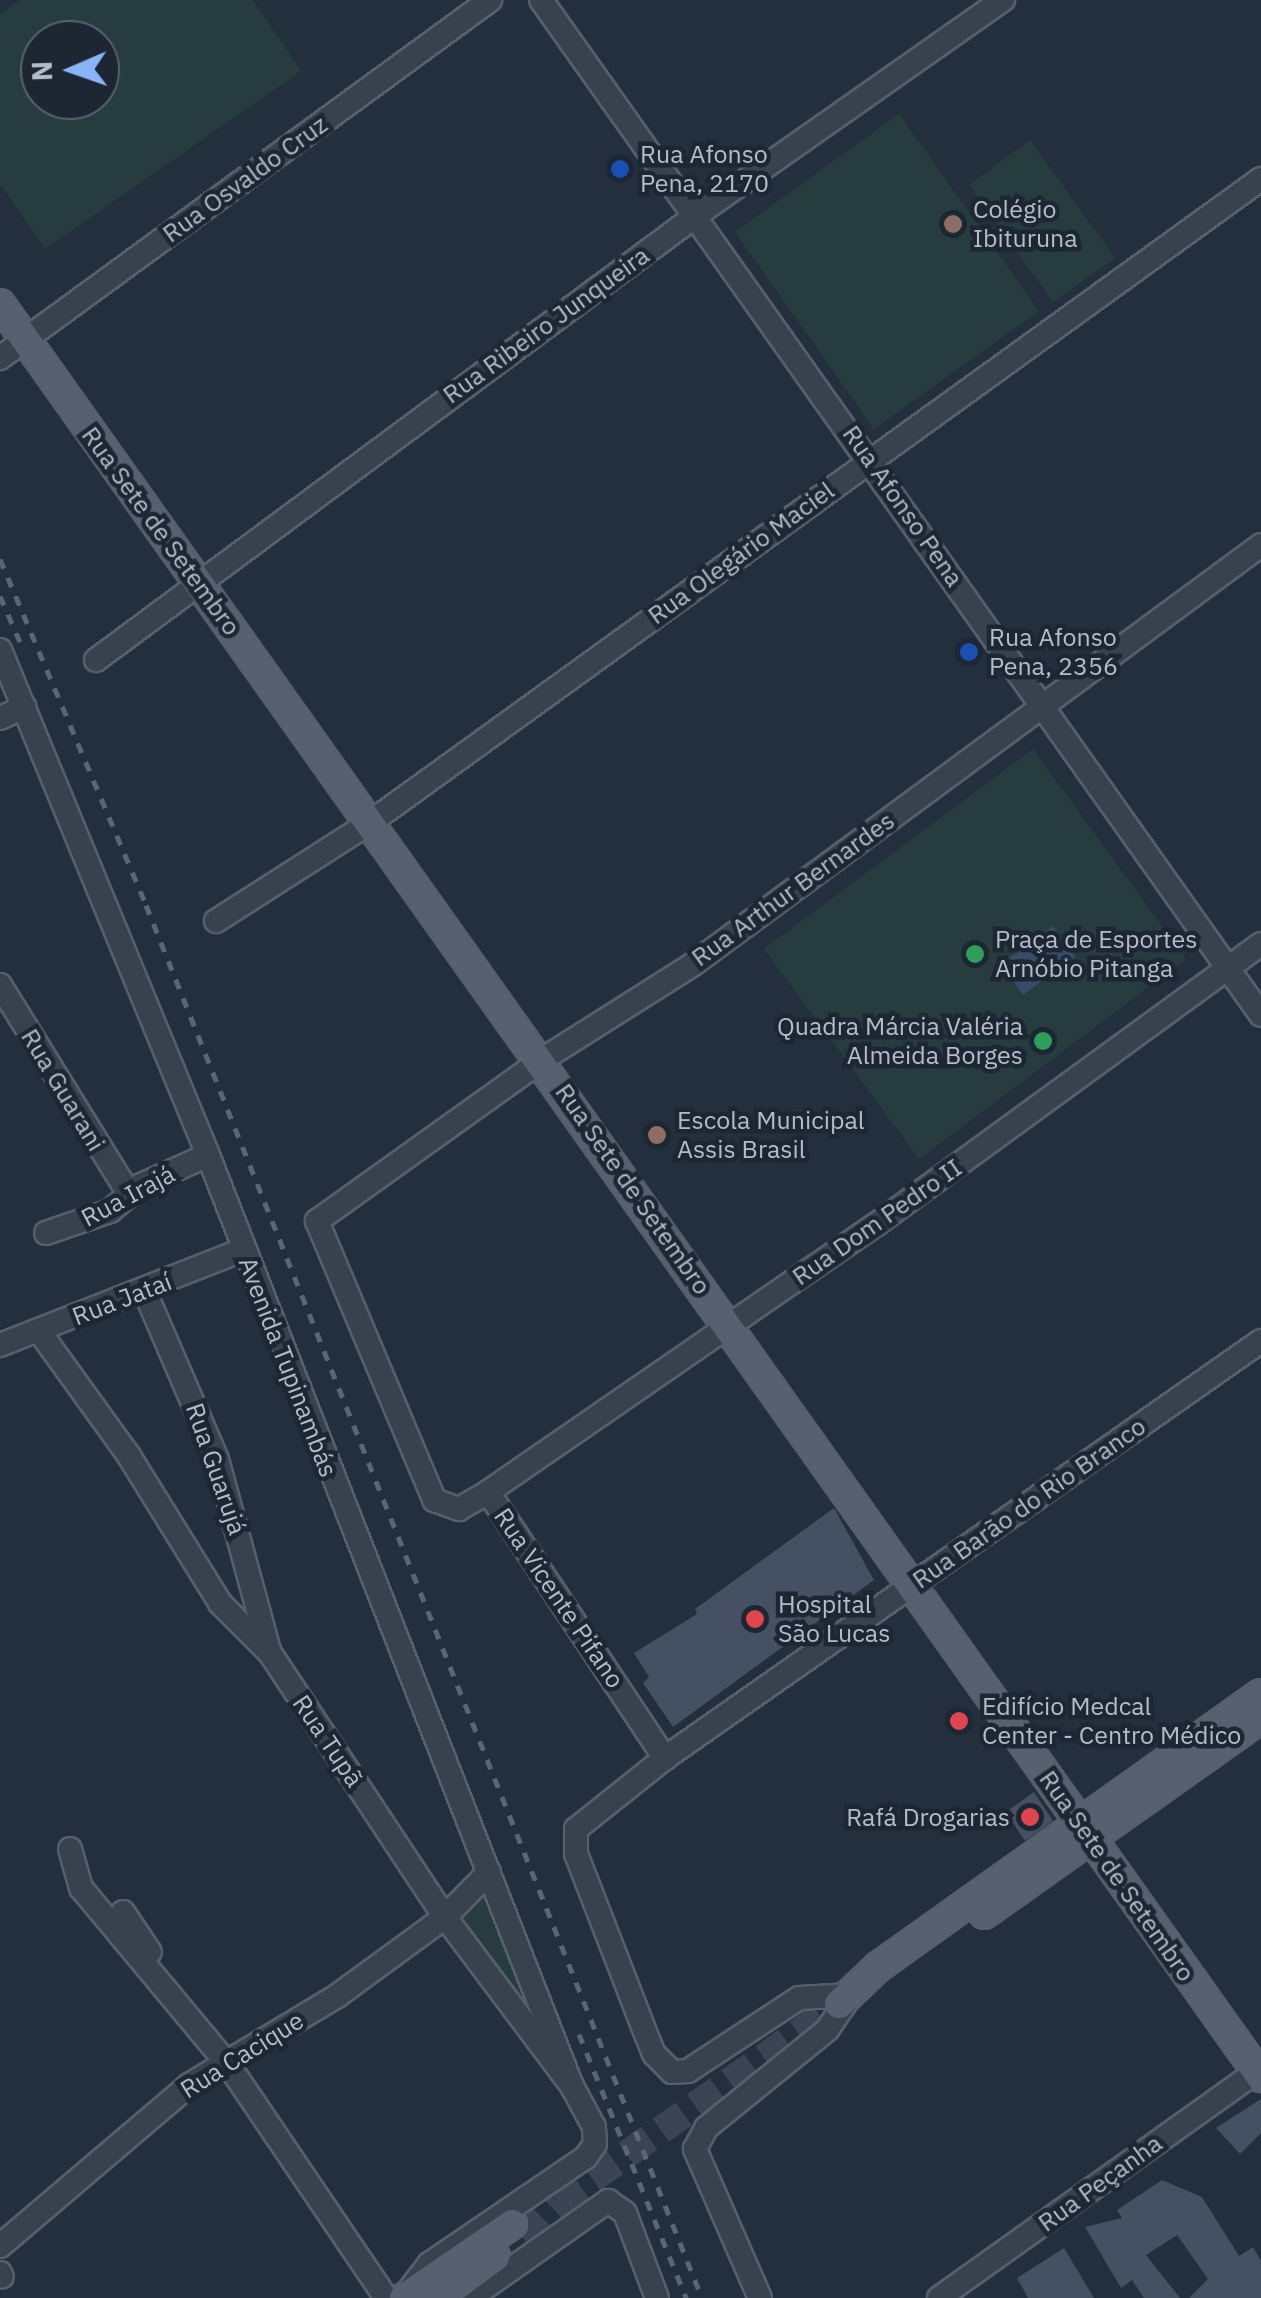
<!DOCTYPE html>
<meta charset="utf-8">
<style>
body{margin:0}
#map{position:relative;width:1261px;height:2298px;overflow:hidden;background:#242f3e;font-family:"IBM Plex Sans",sans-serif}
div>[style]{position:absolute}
.green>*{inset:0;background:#263c3f}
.water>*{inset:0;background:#394c67}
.building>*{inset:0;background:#455162}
.major-tunnel>*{height:28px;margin-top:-14px;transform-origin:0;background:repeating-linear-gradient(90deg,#3a4453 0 28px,transparent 0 42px)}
.roads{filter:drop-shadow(2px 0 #565f6c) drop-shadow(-2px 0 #565f6c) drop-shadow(0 2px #565f6c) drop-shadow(0 -2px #565f6c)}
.minor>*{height:22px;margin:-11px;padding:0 11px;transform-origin:11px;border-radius:11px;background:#38414e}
.major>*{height:28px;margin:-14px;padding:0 14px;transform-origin:14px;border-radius:14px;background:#56606e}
.rail>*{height:5px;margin-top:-2.5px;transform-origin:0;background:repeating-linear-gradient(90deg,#5a6575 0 10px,transparent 0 20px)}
.dots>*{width:28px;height:28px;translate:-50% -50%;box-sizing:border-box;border:5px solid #1d2633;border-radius:50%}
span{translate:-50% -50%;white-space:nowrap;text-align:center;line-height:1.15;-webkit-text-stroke:9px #1d2633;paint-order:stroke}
.poi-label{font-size:25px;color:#b4bcc9}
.left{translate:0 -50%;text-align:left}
.right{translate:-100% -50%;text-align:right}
.street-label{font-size:25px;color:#b4bcc9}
.north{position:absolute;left:20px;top:20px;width:100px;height:100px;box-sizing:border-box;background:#1d2633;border:2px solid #59626f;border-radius:50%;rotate:268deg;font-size:28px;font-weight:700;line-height:40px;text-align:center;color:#b4bcc9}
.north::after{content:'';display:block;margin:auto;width:35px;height:45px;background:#8ab4f8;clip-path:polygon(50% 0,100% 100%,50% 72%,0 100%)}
</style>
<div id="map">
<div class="green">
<i style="clip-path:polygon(evenodd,20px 0,253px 0,301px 71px,45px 249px,0 184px,0 14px,20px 0,40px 40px,100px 40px,100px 100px,40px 100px,40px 40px)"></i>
<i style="clip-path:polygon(899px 114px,1039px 311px,874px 429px,735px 232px)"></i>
<i style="clip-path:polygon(1030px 140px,1115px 258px,1053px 302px,969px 185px)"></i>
<i style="clip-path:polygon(1033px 749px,1186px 959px,919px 1159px,764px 949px)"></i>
<i style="clip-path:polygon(491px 1889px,558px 2060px,453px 1919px)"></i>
</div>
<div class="water">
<i style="clip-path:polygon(1053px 926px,1075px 957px,1023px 995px,1001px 964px)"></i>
</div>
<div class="building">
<i style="clip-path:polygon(834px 1508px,874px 1580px,673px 1727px,643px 1683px,649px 1677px,634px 1653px,697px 1614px,695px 1609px)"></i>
<i style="clip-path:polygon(1034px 1792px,1053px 1821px,1025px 1841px,1006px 1812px)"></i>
<i style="clip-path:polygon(1261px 2099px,1261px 2133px,1240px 2154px,1216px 2128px)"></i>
<i style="clip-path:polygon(1162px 2180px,1202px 2197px,1239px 2256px,1253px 2247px,1261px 2261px,1261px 2298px,1189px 2298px,1208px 2279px,1177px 2235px,1146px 2255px,1180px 2298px,1144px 2298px,1132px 2280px,1121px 2288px,1085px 2227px,1122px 2218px,1117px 2210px)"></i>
<i style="clip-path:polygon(1064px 2248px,1094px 2298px,1028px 2298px,1017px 2278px)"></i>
</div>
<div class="major-tunnel">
<i style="left:522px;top:2237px;width:50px;rotate:-43.4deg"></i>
<i style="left:558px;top:2203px;width:344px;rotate:-35.3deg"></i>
</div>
<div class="roads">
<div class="minor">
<i style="left:541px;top:0;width:1244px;rotate:54.65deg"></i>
<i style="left:0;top:358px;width:607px;rotate:-36.15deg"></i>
<i style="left:1261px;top:545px;width:707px;rotate:143.57deg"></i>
<i style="left:692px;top:965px;width:178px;rotate:147.7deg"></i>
<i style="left:542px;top:1060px;width:277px;rotate:144.4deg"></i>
<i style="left:317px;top:1221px;width:303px;rotate:67.2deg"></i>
<i style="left:434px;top:1500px;width:27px;rotate:20deg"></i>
<i style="left:459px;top:1509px;width:34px;rotate:-30deg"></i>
<i style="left:488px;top:1492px;width:472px;rotate:-34.6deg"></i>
<i style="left:877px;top:1224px;width:475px;rotate:-36.1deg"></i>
<i style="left:0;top:650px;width:546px;rotate:67.61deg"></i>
<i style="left:208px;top:1155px;width:1000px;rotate:68.65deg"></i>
<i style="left:96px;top:660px;width:749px;rotate:-36.53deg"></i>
<i style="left:698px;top:214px;width:373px;rotate:-35.1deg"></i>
<i style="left:0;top:718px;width:27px;rotate:-24deg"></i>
<i style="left:216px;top:921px;width:184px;rotate:-32.6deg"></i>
<i style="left:371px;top:822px;width:1098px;rotate:-35.85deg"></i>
<i style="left:0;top:985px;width:246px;rotate:58.3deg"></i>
<i style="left:46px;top:1233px;width:68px;rotate:-19deg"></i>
<i style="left:110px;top:1211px;width:40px;rotate:-40deg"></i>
<i style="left:141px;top:1185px;width:73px;rotate:-24.1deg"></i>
<i style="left:145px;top:1292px;width:182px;rotate:66.7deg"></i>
<i style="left:217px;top:1459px;width:199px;rotate:74.8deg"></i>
<i style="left:39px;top:1331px;width:154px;rotate:54.2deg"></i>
<i style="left:129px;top:1456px;width:173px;rotate:58.2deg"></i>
<i style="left:220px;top:1603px;width:71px;rotate:45deg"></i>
<i style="left:270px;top:1653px;width:317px;rotate:56.5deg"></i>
<i style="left:445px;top:1917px;width:211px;rotate:53.1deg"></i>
<i style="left:572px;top:2086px;width:47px;rotate:61.8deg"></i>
<i style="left:594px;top:2127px;width:17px;rotate:87deg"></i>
<i style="left:595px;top:2144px;width:16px;rotate:125deg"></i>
<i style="left:586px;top:2157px;width:190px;rotate:145.7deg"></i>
<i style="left:429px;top:2264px;width:30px;rotate:127deg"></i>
<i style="left:0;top:1345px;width:261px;rotate:-21.4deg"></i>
<i style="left:488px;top:1492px;width:320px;rotate:56.4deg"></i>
<i style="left:70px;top:1849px;width:41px;rotate:74.2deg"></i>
<i style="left:81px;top:1888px;width:228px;rotate:50.2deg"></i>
<i style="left:227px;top:2063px;width:284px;rotate:55.9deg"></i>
<i style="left:123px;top:1912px;width:48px;rotate:56deg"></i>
<i style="left:0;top:2246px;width:248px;rotate:-40.4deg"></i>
<i style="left:189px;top:2085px;width:173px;rotate:-31deg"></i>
<i style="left:337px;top:1996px;width:134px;rotate:-36.2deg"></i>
<i style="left:445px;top:1917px;width:63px;rotate:-45.6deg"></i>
<i style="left:0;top:2273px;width:4px;rotate:63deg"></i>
<i style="left:470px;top:2298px;width:169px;rotate:-35.1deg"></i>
<i style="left:608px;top:2201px;width:21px;rotate:35deg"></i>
<i style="left:625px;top:2213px;width:91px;rotate:69.4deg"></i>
<i style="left:760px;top:2298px;width:163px;rotate:-113.6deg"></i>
<i style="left:695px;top:2149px;width:24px;rotate:-62deg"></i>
<i style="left:706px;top:2128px;width:156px;rotate:-39deg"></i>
<i style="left:827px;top:2030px;width:42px;rotate:-55.6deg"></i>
<i style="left:851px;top:1995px;width:52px;rotate:176.7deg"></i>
<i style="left:799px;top:1998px;width:133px;rotate:146.7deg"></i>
<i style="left:688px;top:2071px;width:16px;rotate:176deg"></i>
<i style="left:672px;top:2072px;width:25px;rotate:-135deg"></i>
<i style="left:654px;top:2054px;width:32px;rotate:-112deg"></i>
<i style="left:642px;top:2024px;width:182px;rotate:-111.2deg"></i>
<i style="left:576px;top:1854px;width:25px;rotate:-90deg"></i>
<i style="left:576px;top:1829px;width:114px;rotate:-38.6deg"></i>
<i style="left:665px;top:1758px;width:727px;rotate:-34.98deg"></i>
<i style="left:939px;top:2298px;width:396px;rotate:-35.5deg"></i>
</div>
<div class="major">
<i style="left:0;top:304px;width:2176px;rotate:54.58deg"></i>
<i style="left:984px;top:1914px;width:339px;rotate:-35.3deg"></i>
<i style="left:839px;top:2004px;width:54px;rotate:-43.5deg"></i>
<i style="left:878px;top:1967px;width:470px;rotate:-35.5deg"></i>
<i style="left:404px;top:2298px;width:131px;rotate:-34.4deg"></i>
<i style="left:440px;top:2298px;width:69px;rotate:-36.7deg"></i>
</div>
</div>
<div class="rail">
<i style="left:0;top:559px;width:376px;rotate:67.1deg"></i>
<i style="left:146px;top:905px;width:1500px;rotate:68.24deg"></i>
<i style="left:0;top:596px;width:50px;rotate:66.5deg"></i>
<i style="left:579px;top:2034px;width:285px;rotate:67.9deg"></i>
</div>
<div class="dots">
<i style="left:620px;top:169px;background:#1a4fb4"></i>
<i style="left:953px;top:224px;background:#8d6e63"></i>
<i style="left:969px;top:652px;background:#1a4fb4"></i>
<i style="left:975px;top:954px;background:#2e9e5b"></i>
<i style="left:1043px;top:1041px;background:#2e9e5b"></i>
<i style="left:657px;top:1135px;background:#8d6e63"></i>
<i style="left:755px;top:1619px;background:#e0444e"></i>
<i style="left:959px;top:1721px;background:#e0444e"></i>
<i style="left:1030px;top:1817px;background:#e0444e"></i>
</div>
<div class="poi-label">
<span class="left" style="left:640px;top:169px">Rua Afonso<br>Pena, 2170</span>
<span class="left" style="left:973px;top:224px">Colégio<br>Ibituruna</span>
<span class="left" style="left:989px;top:652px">Rua Afonso<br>Pena, 2356</span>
<span class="left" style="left:995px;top:954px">Praça de Esportes<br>Arnóbio Pitanga</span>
<span class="right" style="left:1023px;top:1041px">Quadra Márcia Valéria<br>Almeida Borges</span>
<span class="left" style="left:677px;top:1135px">Escola Municipal<br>Assis Brasil</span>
<span class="left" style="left:778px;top:1619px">Hospital<br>São Lucas</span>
<span class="left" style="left:982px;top:1721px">Edifício Medcal<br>Center - Centro Médico</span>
<span class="right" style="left:1010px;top:1817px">Rafá Drogarias</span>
</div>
<div class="street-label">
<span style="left:245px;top:179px;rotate:-36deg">Rua Osvaldo Cruz</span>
<span style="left:546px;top:325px;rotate:-36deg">Rua Ribeiro Junqueira</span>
<span style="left:903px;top:506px;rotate:55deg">Rua Afonso Pena</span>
<span style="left:161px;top:531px;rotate:54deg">Rua Sete de Setembro</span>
<span style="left:741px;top:553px;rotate:-36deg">Rua Olegário Maciel</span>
<span style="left:793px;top:889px;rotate:-36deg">Rua Arthur Bernardes</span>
<span style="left:63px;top:1090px;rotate:59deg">Rua Guarani</span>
<span style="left:633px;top:1189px;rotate:55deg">Rua Sete de Setembro</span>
<span style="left:128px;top:1196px;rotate:-28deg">Rua Irajá</span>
<span style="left:877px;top:1222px;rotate:-35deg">Rua Dom Pedro II</span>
<span style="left:122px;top:1299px;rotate:-21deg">Rua Jataí</span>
<span style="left:288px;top:1367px;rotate:69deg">Avenida Tupinambás</span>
<span style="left:216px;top:1469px;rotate:71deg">Rua Guarujá</span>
<span style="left:1029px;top:1503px;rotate:-35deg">Rua Barão do Rio Branco</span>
<span style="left:559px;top:1598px;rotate:56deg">Rua Vicente Pifano</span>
<span style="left:328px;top:1741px;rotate:56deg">Rua Tupã</span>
<span style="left:1117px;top:1876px;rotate:55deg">Rua Sete de Setembro</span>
<span style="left:242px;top:2055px;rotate:-32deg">Rua Cacique</span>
<span style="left:1100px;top:2183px;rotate:-36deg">Rua Peçanha</span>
</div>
<div class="north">N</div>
</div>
